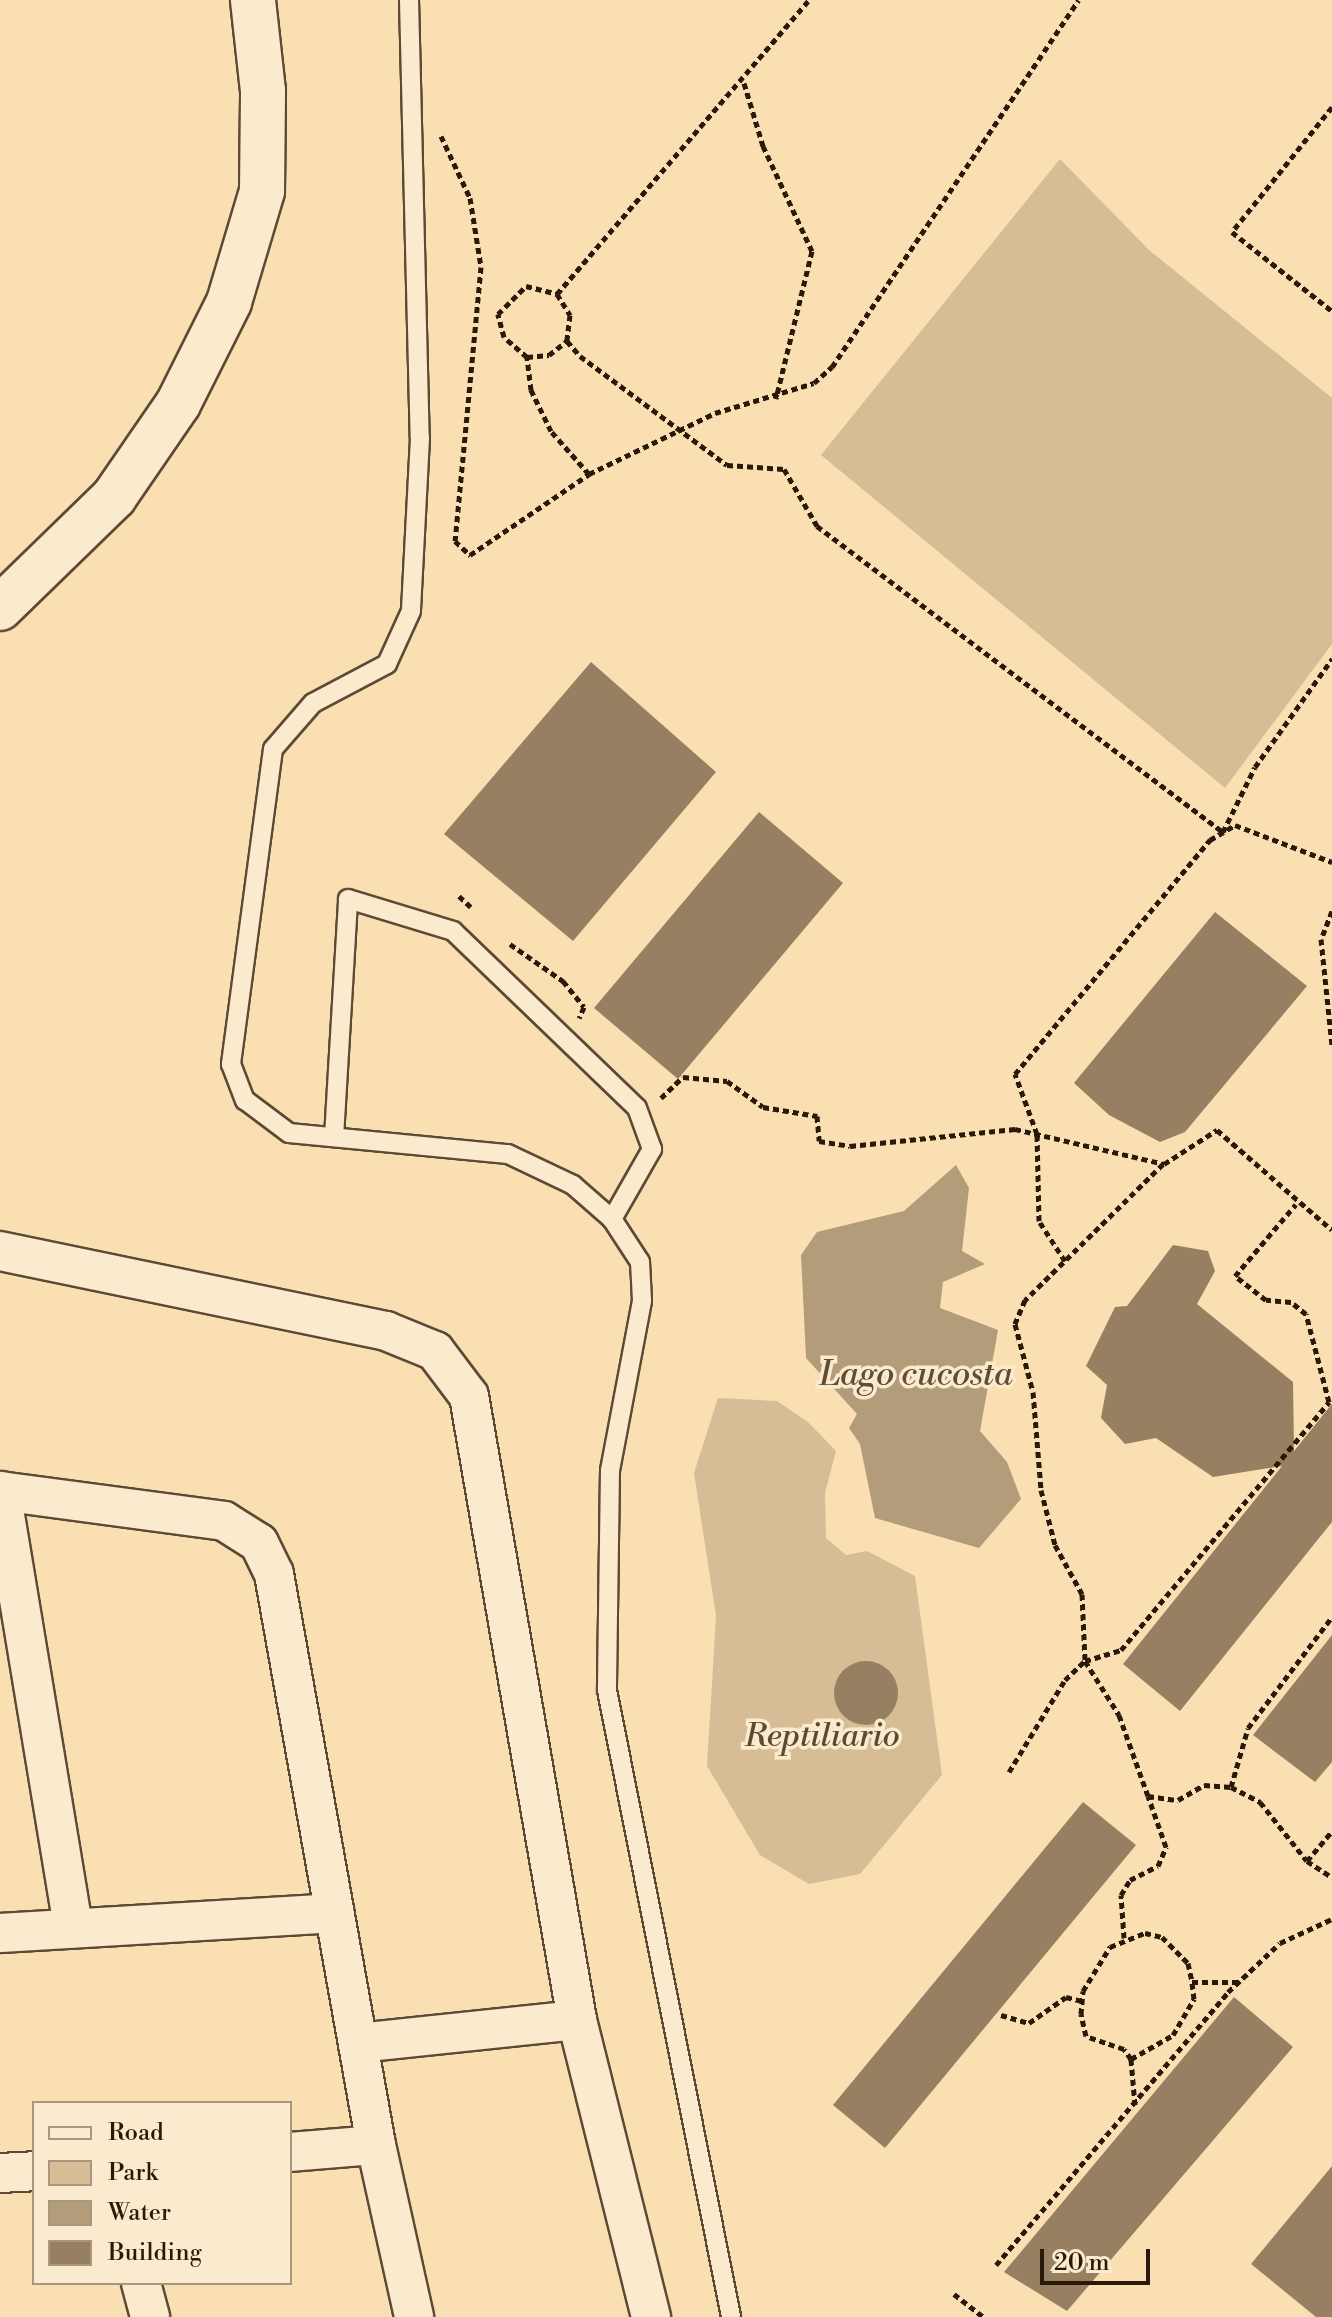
<!DOCTYPE html>
<style>
body{margin:0}
#map{position:relative;width:1332px;height:2317px;overflow:hidden;background:#fadfb3;font-family:"Libre Bodoni",serif}
div>[style]{position:absolute}
.green>*{inset:0;background:#d6bd96}
.water>*{inset:0;background:#b39c79}
.building>*{inset:0;background:#968061}
.round{border-radius:50%}
.path>*{height:5px;margin-top:-2.5px;transform-origin:0;background:repeating-linear-gradient(90deg,#291909 0 6px,transparent 0 10px)}
.roads{filter:drop-shadow(2px 0 #5d4a34) drop-shadow(-2px 0 #5d4a34) drop-shadow(0 2px #5d4a34) drop-shadow(0 -2px #5d4a34)}
.service>*{height:18px;margin:-9px;padding:0 9px;transform-origin:9px;border-radius:9px;background:#fceace}
.minor>*{height:38px;margin:-19px;padding:0 19px;transform-origin:19px;border-radius:19px;background:#fceace}
.secondary>*{height:44px;margin:-22px;padding:0 22px;transform-origin:22px;border-radius:22px;background:#fceace}
span{translate:-50% -50%;white-space:nowrap;text-align:center;line-height:1.15;-webkit-text-stroke:7px #fceace;paint-order:stroke}
.park-label{font-size:32px;color:#5d4a33;font-style:italic}
.water-label{font-size:34px;color:#604d36;font-style:italic}
.legend{position:absolute;left:32px;top:2101px;width:260px;height:184px;box-sizing:border-box;background:#fceace;border:2px solid #a8967f;margin:0;padding:10px 14px;list-style:none;font-size:24px;color:#291909}
.legend li{display:flex;align-items:center;gap:16px;height:40px}
.legend b{width:40px;border:2px solid #a8967f}
.scale{position:absolute;left:1040px;top:2249px;width:110px;height:36px;box-sizing:border-box;border:4px solid #291909;border-top:0;padding-left:10px;font-size:24px;line-height:28px;white-space:nowrap;color:#291909;-webkit-text-stroke:6px #fceace;paint-order:stroke}
</style>
<div id="map">
<div class="green">
<i style="clip-path:polygon(1060px 159px,1149px 250px,1332px 398px,1332px 644px,1225px 788px,821px 455px)"></i>
<i style="clip-path:polygon(718px 1398px,777px 1401px,808px 1422px,836px 1451px,825px 1493px,826px 1538px,846px 1555px,867px 1551px,915px 1576px,942px 1775px,860px 1874px,809px 1884px,760px 1855px,707px 1766px,716px 1616px,694px 1473px)"></i>
</div>
<div class="water">
<i style="clip-path:polygon(956px 1165px,969px 1188px,962px 1251px,985px 1264px,943px 1282px,940px 1308px,998px 1330px,980px 1431px,1007px 1462px,1021px 1499px,979px 1548px,875px 1518px,860px 1444px,849px 1428px,857px 1414px,806px 1358px,801px 1255px,817px 1232px,904px 1211px)"></i>
</div>
<div class="building">
<i style="clip-path:polygon(591px 662px,716px 772px,573px 941px,444px 834px)"></i>
<i style="clip-path:polygon(759px 812px,843px 883px,678px 1079px,594px 1008px)"></i>
<i style="clip-path:polygon(1215px 912px,1307px 986px,1185px 1132px,1160px 1142px,1109px 1115px,1074px 1083px)"></i>
<i style="clip-path:polygon(1173px 1245px,1208px 1251px,1215px 1271px,1197px 1304px,1293px 1382px,1294px 1451px,1332px 1404px,1332px 1522px,1180px 1711px,1123px 1664px,1282px 1466px,1213px 1477px,1156px 1438px,1125px 1444px,1101px 1418px,1107px 1385px,1086px 1366px,1115px 1307px,1127px 1306px)"></i>
<i style="clip-path:polygon(1332px 1635px,1332px 1762px,1315px 1782px,1253px 1735px)"></i>
<i class="round" style="left:834px;top:1661px;width:64px;height:64px"></i>
<i style="clip-path:polygon(1083px 1802px,1136px 1845px,885px 2148px,833px 2105px)"></i>
<i style="clip-path:polygon(1234px 1997px,1293px 2047px,1067px 2311px,1004px 2272px)"></i>
<i style="clip-path:polygon(1332px 2166px,1332px 2317px,1316px 2317px,1251px 2264px)"></i>
</div>
<div class="path">
<i style="left:744px;top:83px;width:66px;rotate:73.2deg"></i>
<i style="left:763px;top:146px;width:116px;rotate:65deg"></i>
<i style="left:812px;top:251px;width:152px;rotate:103.7deg"></i>
<i style="left:1332px;top:107px;width:160px;rotate:128.7deg"></i>
<i style="left:1232px;top:232px;width:127px;rotate:38.3deg"></i>
<i style="left:441px;top:136px;width:68px;rotate:64.9deg"></i>
<i style="left:470px;top:198px;width:70px;rotate:80.9deg"></i>
<i style="left:481px;top:267px;width:275px;rotate:95.4deg"></i>
<i style="left:455px;top:541px;width:21px;rotate:43deg"></i>
<i style="left:470px;top:555px;width:144px;rotate:-34.2deg"></i>
<i style="left:589px;top:474px;width:140px;rotate:-25.8deg"></i>
<i style="left:715px;top:413px;width:103px;rotate:-16.9deg"></i>
<i style="left:814px;top:383px;width:24px;rotate:-42deg"></i>
<i style="left:832px;top:367px;width:442px;rotate:-56.1deg"></i>
<i style="left:557px;top:294px;width:25px;rotate:58deg"></i>
<i style="left:570px;top:315px;width:26px;rotate:97deg"></i>
<i style="left:567px;top:341px;width:20px;rotate:49deg"></i>
<i style="left:580px;top:356px;width:183px;rotate:36.6deg"></i>
<i style="left:727px;top:465px;width:57px;rotate:4deg"></i>
<i style="left:784px;top:469px;width:66px;rotate:59.9deg"></i>
<i style="left:817px;top:526px;width:508px;rotate:37.01deg"></i>
<i style="left:1223px;top:832px;width:72px;rotate:-63.8deg"></i>
<i style="left:1255px;top:767px;width:133px;rotate:-54.5deg"></i>
<i style="left:527px;top:357px;width:22px;rotate:-5deg"></i>
<i style="left:549px;top:355px;width:23px;rotate:-38deg"></i>
<i style="left:589px;top:474px;width:57px;rotate:-131.5deg"></i>
<i style="left:551px;top:431px;width:46px;rotate:-116deg"></i>
<i style="left:531px;top:390px;width:33px;rotate:-97deg"></i>
<i style="left:527px;top:357px;width:30px;rotate:-139deg"></i>
<i style="left:504px;top:337px;width:24px;rotate:-105deg"></i>
<i style="left:498px;top:314px;width:40px;rotate:-45deg"></i>
<i style="left:526px;top:286px;width:32px;rotate:14deg"></i>
<i style="left:557px;top:294px;width:387px;rotate:-49.4deg"></i>
<i style="left:459px;top:896px;width:16px;rotate:43deg"></i>
<i style="left:1332px;top:911px;width:30px;rotate:111deg"></i>
<i style="left:1321px;top:939px;width:107px;rotate:84.1deg"></i>
<i style="left:510px;top:944px;width:65px;rotate:34.9deg"></i>
<i style="left:563px;top:981px;width:33px;rotate:51deg"></i>
<i style="left:584px;top:1007px;width:12px;rotate:114deg"></i>
<i style="left:661px;top:1098px;width:30px;rotate:-44deg"></i>
<i style="left:683px;top:1077px;width:44px;rotate:5.2deg"></i>
<i style="left:727px;top:1081px;width:44px;rotate:35.8deg"></i>
<i style="left:763px;top:1107px;width:55px;rotate:9.5deg"></i>
<i style="left:817px;top:1116px;width:25px;rotate:85deg"></i>
<i style="left:819px;top:1141px;width:31px;rotate:9deg"></i>
<i style="left:850px;top:1146px;width:166px;rotate:-5.9deg"></i>
<i style="left:1015px;top:1129px;width:153px;rotate:13.2deg"></i>
<i style="left:1164px;top:1164px;width:63px;rotate:-32.7deg"></i>
<i style="left:1217px;top:1130px;width:152px;rotate:41deg"></i>
<i style="left:1163px;top:1164px;width:194px;rotate:135.4deg"></i>
<i style="left:1025px;top:1300px;width:26px;rotate:113deg"></i>
<i style="left:1015px;top:1324px;width:70px;rotate:75.2deg"></i>
<i style="left:1033px;top:1392px;width:98px;rotate:85.3deg"></i>
<i style="left:1041px;top:1490px;width:57px;rotate:75.7deg"></i>
<i style="left:1055px;top:1545px;width:56px;rotate:61.1deg"></i>
<i style="left:1082px;top:1594px;width:67px;rotate:87.4deg"></i>
<i style="left:1085px;top:1661px;width:64px;rotate:57.8deg"></i>
<i style="left:1119px;top:1715px;width:86px;rotate:70.3deg"></i>
<i style="left:1148px;top:1796px;width:30px;rotate:8deg"></i>
<i style="left:1178px;top:1800px;width:30px;rotate:-30deg"></i>
<i style="left:1204px;top:1785px;width:27px;rotate:4deg"></i>
<i style="left:1231px;top:1787px;width:33px;rotate:27deg"></i>
<i style="left:1260px;top:1802px;width:75px;rotate:51.5deg"></i>
<i style="left:1307px;top:1861px;width:30px;rotate:33deg"></i>
<i style="left:1065px;top:1261px;width:48px;rotate:-123deg"></i>
<i style="left:1039px;top:1221px;width:87px;rotate:-91.3deg"></i>
<i style="left:1037px;top:1134px;width:64px;rotate:-110.1deg"></i>
<i style="left:1015px;top:1074px;width:305px;rotate:-50.2deg"></i>
<i style="left:1210px;top:840px;width:29px;rotate:-31deg"></i>
<i style="left:1235px;top:825px;width:104px;rotate:20.9deg"></i>
<i style="left:1009px;top:1772px;width:108px;rotate:-58.7deg"></i>
<i style="left:1065px;top:1680px;width:28px;rotate:-44deg"></i>
<i style="left:1085px;top:1661px;width:38px;rotate:-17deg"></i>
<i style="left:1121px;top:1650px;width:324px;rotate:-50deg"></i>
<i style="left:1329px;top:1402px;width:91px;rotate:-104.6deg"></i>
<i style="left:1306px;top:1314px;width:19px;rotate:-141deg"></i>
<i style="left:1291px;top:1302px;width:25px;rotate:-175deg"></i>
<i style="left:1266px;top:1300px;width:39px;rotate:-142deg"></i>
<i style="left:1235px;top:1276px;width:94px;rotate:-49.7deg"></i>
<i style="left:1231px;top:1787px;width:61px;rotate:-73.9deg"></i>
<i style="left:1248px;top:1728px;width:139px;rotate:-52.9deg"></i>
<i style="left:1307px;top:1861px;width:39px;rotate:-50deg"></i>
<i style="left:1124px;top:1938px;width:43px;rotate:-94deg"></i>
<i style="left:1121px;top:1895px;width:17px;rotate:-59deg"></i>
<i style="left:1130px;top:1880px;width:31px;rotate:-27deg"></i>
<i style="left:1158px;top:1866px;width:21px;rotate:-67deg"></i>
<i style="left:1166px;top:1847px;width:54px;rotate:-109.4deg"></i>
<i style="left:1001px;top:2015px;width:29px;rotate:16deg"></i>
<i style="left:1029px;top:2023px;width:45px;rotate:-35.1deg"></i>
<i style="left:1066px;top:1997px;width:16px;rotate:14deg"></i>
<i style="left:1131px;top:2059px;width:48px;rotate:-29.7deg"></i>
<i style="left:1173px;top:2035px;width:42px;rotate:-59.7deg"></i>
<i style="left:1194px;top:1999px;width:17px;rotate:-97deg"></i>
<i style="left:1135px;top:2105px;width:46px;rotate:-95deg"></i>
<i style="left:1131px;top:2059px;width:12px;rotate:-125deg"></i>
<i style="left:1124px;top:2049px;width:40px;rotate:-161.1deg"></i>
<i style="left:1086px;top:2036px;width:23px;rotate:-103deg"></i>
<i style="left:1081px;top:2014px;width:23px;rotate:-85deg"></i>
<i style="left:1083px;top:1991px;width:52px;rotate:-58.5deg"></i>
<i style="left:1110px;top:1947px;width:38px;rotate:-22deg"></i>
<i style="left:1145px;top:1933px;width:17px;rotate:13deg"></i>
<i style="left:1162px;top:1937px;width:37px;rotate:45deg"></i>
<i style="left:1188px;top:1963px;width:19px;rotate:78deg"></i>
<i style="left:1192px;top:1982px;width:49px"></i>
<i style="left:996px;top:2265px;width:358px;rotate:-49.6deg"></i>
<i style="left:1228px;top:1992px;width:71px;rotate:-43.3deg"></i>
<i style="left:1280px;top:1943px;width:57px;rotate:-24.8deg"></i>
<i style="left:954px;top:2294px;width:37px;rotate:38deg"></i>
</div>
<div class="roads">
<div class="service">
<i style="left:409px;top:0;width:438px;rotate:88.6deg"></i>
<i style="left:420px;top:438px;width:173px;rotate:93deg"></i>
<i style="left:411px;top:611px;width:58px;rotate:114.4deg"></i>
<i style="left:387px;top:664px;width:84px;rotate:152.2deg"></i>
<i style="left:313px;top:703px;width:61px;rotate:131deg"></i>
<i style="left:273px;top:749px;width:318px;rotate:97.6deg"></i>
<i style="left:231px;top:1064px;width:39px;rotate:69deg"></i>
<i style="left:245px;top:1100px;width:55px;rotate:36.9deg"></i>
<i style="left:289px;top:1133px;width:220px;rotate:5.5deg"></i>
<i style="left:508px;top:1154px;width:72px;rotate:25.5deg"></i>
<i style="left:573px;top:1185px;width:52px;rotate:41.1deg"></i>
<i style="left:612px;top:1219px;width:51px;rotate:56.9deg"></i>
<i style="left:640px;top:1262px;width:39px;rotate:87deg"></i>
<i style="left:642px;top:1301px;width:172px;rotate:100.7deg"></i>
<i style="left:610px;top:1470px;width:220px;rotate:90.8deg"></i>
<i style="left:607px;top:1690px;width:639px;rotate:78.81deg"></i>
<i style="left:334px;top:1137px;width:238px;rotate:-86.6deg"></i>
<i style="left:348px;top:899px;width:110px;rotate:16.9deg"></i>
<i style="left:453px;top:931px;width:255px;rotate:43.9deg"></i>
<i style="left:637px;top:1108px;width:44px;rotate:69.9deg"></i>
<i style="left:652px;top:1149px;width:81px;rotate:119.7deg"></i>
</div>
<div class="minor">
<i style="left:0;top:1251px;width:394px;rotate:11.7deg"></i>
<i style="left:386px;top:1331px;width:53px;rotate:22.2deg"></i>
<i style="left:435px;top:1351px;width:56px;rotate:52.9deg"></i>
<i style="left:469px;top:1396px;width:633px;rotate:80.18deg"></i>
<i style="left:577px;top:2020px;width:306px;rotate:76deg"></i>
<i style="left:0;top:1491px;width:226px;rotate:7.6deg"></i>
<i style="left:224px;top:1521px;width:41px;rotate:32.2deg"></i>
<i style="left:259px;top:1543px;width:34px;rotate:64deg"></i>
<i style="left:274px;top:1574px;width:580px;rotate:79.87deg"></i>
<i style="left:376px;top:2145px;width:176px;rotate:77.5deg"></i>
<i style="left:1px;top:1491px;width:443px;rotate:80.6deg"></i>
<i style="left:0;top:1933px;width:335px;rotate:-3.4deg"></i>
<i style="left:358px;top:2043px;width:220px;rotate:-6deg"></i>
<i style="left:290px;top:2152px;width:86px;rotate:-4.7deg"></i>
<i style="left:0;top:2173px;width:34px;rotate:-3deg"></i>
<i style="left:141px;top:2283px;width:35px;rotate:75deg"></i>
</div>
<div class="secondary">
<i style="left:0;top:608px;width:159px;rotate:-44.2deg"></i>
<i style="left:114px;top:497px;width:113px;rotate:-55.5deg"></i>
<i style="left:178px;top:404px;width:114px;rotate:-63.4deg"></i>
<i style="left:229px;top:302px;width:116px;rotate:-73.4deg"></i>
<i style="left:262px;top:191px;width:100px;rotate:-89.4deg"></i>
<i style="left:263px;top:91px;width:92px;rotate:-96.3deg"></i>
</div>
</div>
<div class="park-label">
<span style="left:822px;top:1736px">Reptiliario</span>
</div>
<div class="water-label">
<span style="left:916px;top:1376px">Lago cucosta</span>
</div>
<ul class="legend">
<li><b style="height:10px;background:#fceace"></b>Road</li>
<li><b style="height:22px;background:#d6bd96"></b>Park</li>
<li><b style="height:22px;background:#b39c79"></b>Water</li>
<li><b style="height:22px;background:#968061"></b>Building</li>
</ul>
<div class="scale">20 m</div>
</div>
